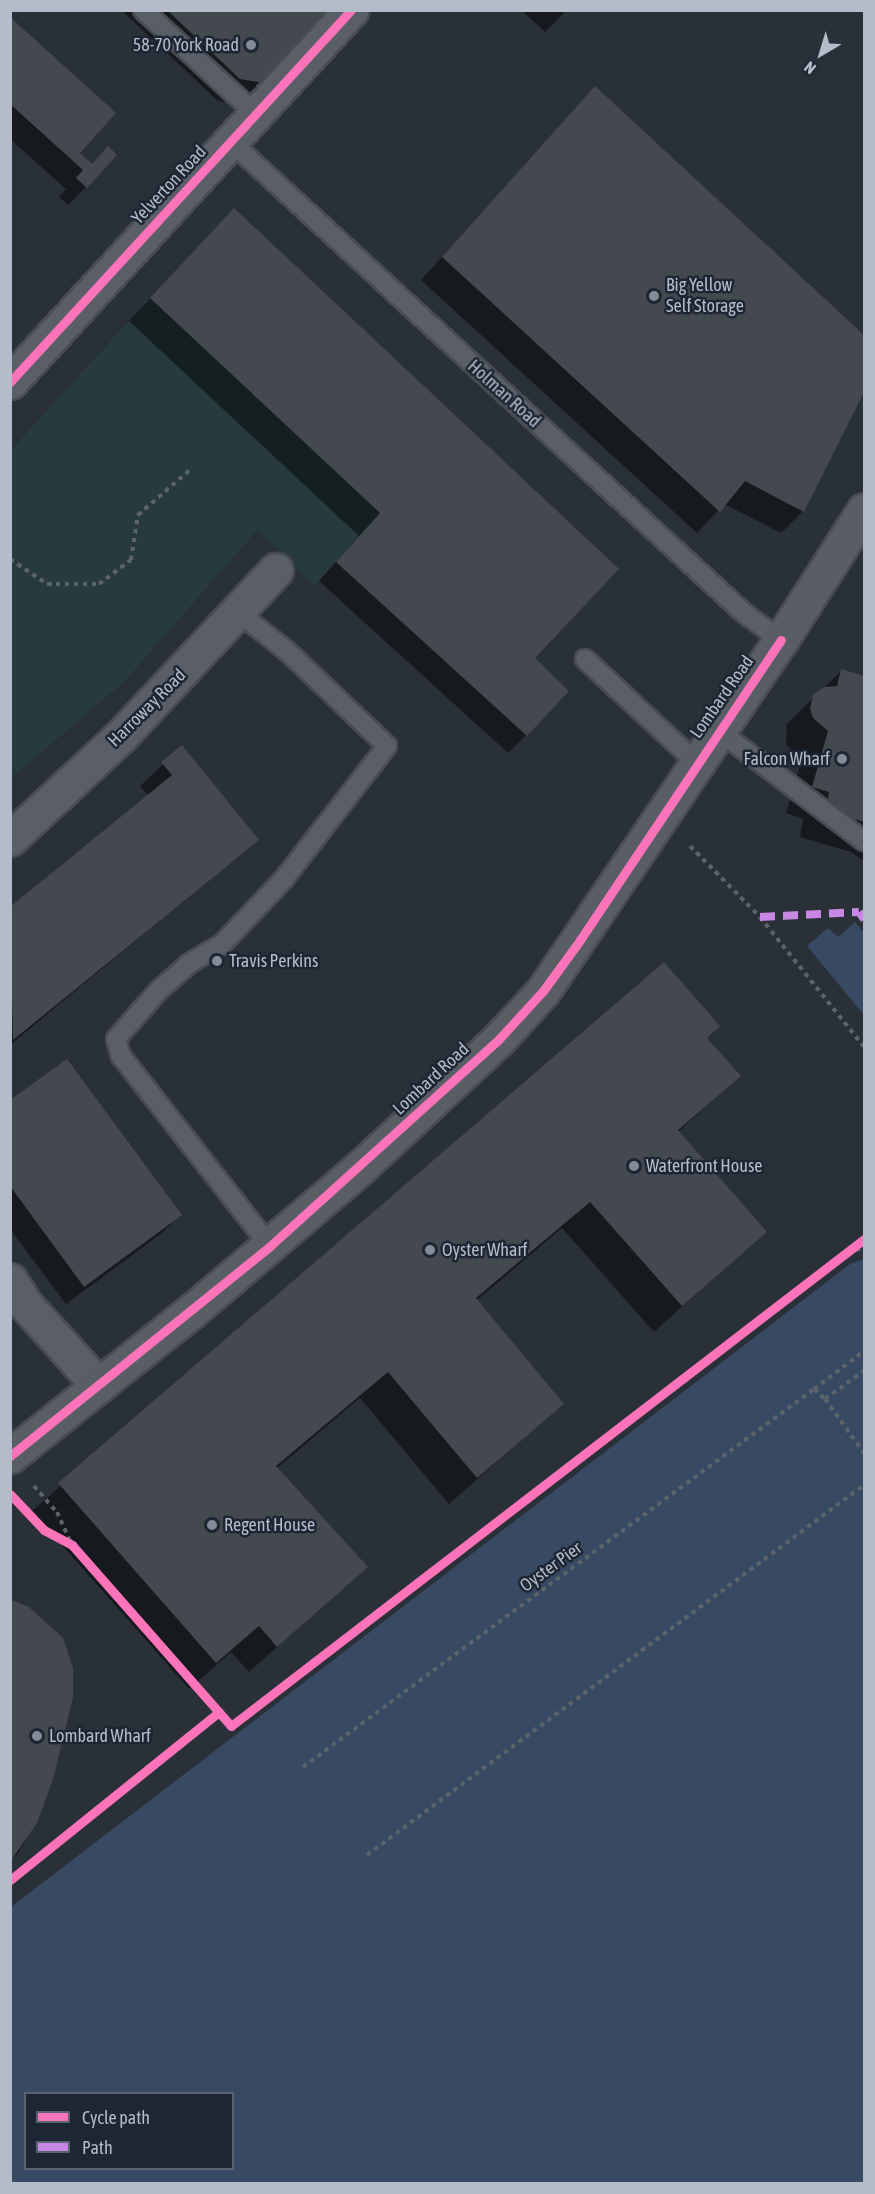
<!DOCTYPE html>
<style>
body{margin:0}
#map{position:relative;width:875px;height:2194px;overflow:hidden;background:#2a3038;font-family:"Asap Condensed",sans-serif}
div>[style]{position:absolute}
.green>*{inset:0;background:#273a3e}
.water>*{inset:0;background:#384963}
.shadow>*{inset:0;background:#0007}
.building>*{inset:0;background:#444950}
.path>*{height:4px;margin-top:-2px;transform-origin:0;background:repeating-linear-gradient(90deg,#5d636a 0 4.5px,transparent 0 9px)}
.roads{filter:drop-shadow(2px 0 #484c53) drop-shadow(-2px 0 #484c53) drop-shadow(0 2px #484c53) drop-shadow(0 -2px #484c53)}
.lane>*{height:18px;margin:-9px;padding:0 9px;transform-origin:9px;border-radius:9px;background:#5a5e66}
.street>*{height:33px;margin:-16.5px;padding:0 16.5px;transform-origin:16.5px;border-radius:16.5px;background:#5a5e66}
.secondary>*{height:33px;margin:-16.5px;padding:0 16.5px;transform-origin:16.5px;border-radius:16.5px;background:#595d64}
.quiet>*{height:8px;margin-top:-4px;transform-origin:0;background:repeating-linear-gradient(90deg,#c787e3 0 15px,transparent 0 23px)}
.cycleway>*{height:9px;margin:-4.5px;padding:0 4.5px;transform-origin:4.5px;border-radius:4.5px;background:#fb73b8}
.dots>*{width:16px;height:16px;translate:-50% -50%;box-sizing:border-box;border:3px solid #1d2633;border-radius:50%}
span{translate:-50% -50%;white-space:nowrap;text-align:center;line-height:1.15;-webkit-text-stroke:5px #1d2633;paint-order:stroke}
.poi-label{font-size:18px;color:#b4bcc9}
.right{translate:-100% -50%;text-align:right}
.left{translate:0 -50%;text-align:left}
.street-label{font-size:18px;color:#b4bcc9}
.frame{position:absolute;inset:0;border:12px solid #b4bcc9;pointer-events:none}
.legend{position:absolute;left:24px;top:2092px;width:210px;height:78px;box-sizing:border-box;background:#1d2633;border:2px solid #59626f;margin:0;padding:8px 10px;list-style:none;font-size:18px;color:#b4bcc9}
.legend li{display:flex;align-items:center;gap:12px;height:30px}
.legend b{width:30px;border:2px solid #59626f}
.north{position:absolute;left:791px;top:24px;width:60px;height:60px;-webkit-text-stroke:4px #1d2633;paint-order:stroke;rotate:218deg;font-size:16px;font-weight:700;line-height:24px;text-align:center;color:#b4bcc9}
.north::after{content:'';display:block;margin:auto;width:21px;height:27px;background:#b4bcc9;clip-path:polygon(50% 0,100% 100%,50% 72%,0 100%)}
</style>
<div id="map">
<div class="green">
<i style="clip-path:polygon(150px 298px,380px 513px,314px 587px,258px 529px,124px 682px,11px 778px,10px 451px)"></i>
</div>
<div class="water">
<i style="clip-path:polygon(855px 922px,864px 933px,864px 1015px,807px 946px,828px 928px,838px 937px)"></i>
<i style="clip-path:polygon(evenodd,864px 1259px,864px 2183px,11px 2183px,11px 1907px,850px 1264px,864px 1259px,26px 2094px,232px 2094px,232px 2168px,26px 2168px,26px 2094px)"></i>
</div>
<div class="shadow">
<i style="clip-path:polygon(121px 10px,326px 10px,240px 105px,218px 101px)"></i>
<i style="clip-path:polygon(521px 10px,567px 10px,545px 32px)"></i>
<i style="clip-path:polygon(10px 19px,78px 153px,91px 165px,86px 187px,68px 205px,59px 197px,66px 189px,10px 139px)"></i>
<i style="clip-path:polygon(595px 88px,864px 337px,864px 390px,803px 511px,781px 533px,724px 504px,697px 533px,421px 280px)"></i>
<i style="clip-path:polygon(212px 233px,526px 735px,508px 753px,319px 581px,359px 536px,129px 321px)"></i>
<i style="clip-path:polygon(841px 671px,864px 677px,864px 861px,851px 852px,800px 837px,803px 819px,786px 813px,802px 758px,786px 745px,787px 724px)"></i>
<i style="clip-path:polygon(182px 747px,257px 840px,10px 1045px,10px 909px,149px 796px,140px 786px)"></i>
<i style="clip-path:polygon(663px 964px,706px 1038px,739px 1076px,678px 1132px,765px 1231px,654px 1332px,562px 1228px,476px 1301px,562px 1404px,449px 1504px,360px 1398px,276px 1469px,366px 1567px,249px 1672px,231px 1652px,189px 1689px,32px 1511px)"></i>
<i style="clip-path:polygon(10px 1102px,180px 1215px,162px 1233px,66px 1304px,10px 1229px)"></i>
<i style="clip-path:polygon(36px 1822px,18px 1853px,10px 1861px)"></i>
</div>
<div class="building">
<i style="clip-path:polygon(167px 10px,328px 10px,264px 83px,240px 79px)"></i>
<i style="clip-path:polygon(10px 17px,116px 113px,80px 153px,92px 164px,108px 146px,117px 155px,87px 188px,76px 178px,83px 170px,10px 104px)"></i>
<i style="clip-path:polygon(595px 86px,864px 335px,864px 392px,804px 512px,745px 481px,720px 512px,442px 257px)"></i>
<i style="clip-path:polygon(234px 208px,619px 569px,535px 658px,569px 691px,527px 736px,336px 562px,380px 513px,150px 298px)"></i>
<i style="clip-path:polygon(841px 669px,864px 676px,864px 822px,826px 810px,829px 792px,812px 787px,828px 731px,813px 718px,810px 709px,813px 695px,824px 687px,837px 686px)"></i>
<i style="clip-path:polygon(182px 745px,259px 840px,13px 1040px,10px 907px,172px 775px,161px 762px)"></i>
<i style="clip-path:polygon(664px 962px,720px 1026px,707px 1038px,741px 1076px,678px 1130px,767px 1232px,682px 1306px,590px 1202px,476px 1298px,564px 1404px,477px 1478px,388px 1372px,276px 1466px,368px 1567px,277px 1647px,259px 1626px,216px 1663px,58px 1483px)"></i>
<i style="clip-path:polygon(67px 1059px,182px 1215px,84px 1287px,10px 1186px,10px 1100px)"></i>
<i style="clip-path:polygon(10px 1599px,29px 1607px,63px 1638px,73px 1668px,73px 1697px,54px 1776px,37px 1823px,10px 1862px)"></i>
</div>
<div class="path">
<i style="left:10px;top:559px;width:45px;rotate:34deg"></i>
<i style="left:47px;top:584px;width:52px"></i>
<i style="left:99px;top:584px;width:40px;rotate:-37deg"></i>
<i style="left:131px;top:560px;width:46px;rotate:-81.2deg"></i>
<i style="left:138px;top:515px;width:72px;rotate:-41deg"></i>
<i style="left:690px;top:846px;width:100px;rotate:45.4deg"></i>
<i style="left:760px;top:917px;width:166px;rotate:51.3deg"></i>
<i style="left:847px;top:1252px;width:17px;rotate:-13deg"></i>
<i style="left:814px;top:1389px;width:63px;rotate:-37.2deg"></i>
<i style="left:825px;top:1399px;width:67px;rotate:54.2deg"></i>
<i style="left:34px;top:1486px;width:35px;rotate:49deg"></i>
<i style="left:57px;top:1512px;width:36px;rotate:66deg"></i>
<i style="left:303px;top:1767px;width:636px;rotate:-36.49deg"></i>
<i style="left:814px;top:1389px;width:15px;rotate:42deg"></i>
<i style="left:825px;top:1399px;width:48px;rotate:-35.7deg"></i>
<i style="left:367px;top:1855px;width:620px;rotate:-36.67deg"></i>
</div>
<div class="roads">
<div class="lane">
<i style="left:143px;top:10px;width:155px;rotate:42.6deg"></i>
<i style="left:231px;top:142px;width:696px;rotate:42.56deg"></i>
<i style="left:744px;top:613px;width:46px;rotate:36.1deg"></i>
<i style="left:239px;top:613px;width:61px;rotate:38.4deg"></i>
<i style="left:287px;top:651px;width:138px;rotate:43.5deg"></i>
<i style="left:387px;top:746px;width:168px;rotate:127.8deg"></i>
<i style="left:284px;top:879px;width:90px;rotate:133.6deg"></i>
<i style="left:222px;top:944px;width:39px;rotate:149deg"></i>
<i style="left:189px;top:964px;width:40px;rotate:139deg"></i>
<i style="left:159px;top:990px;width:65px;rotate:131.3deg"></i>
<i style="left:116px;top:1039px;width:18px;rotate:74deg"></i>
<i style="left:121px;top:1056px;width:241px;rotate:51.9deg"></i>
<i style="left:585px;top:659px;width:153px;rotate:42.9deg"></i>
<i style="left:719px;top:731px;width:182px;rotate:37.2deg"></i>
</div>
<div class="street">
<i style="left:10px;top:382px;width:505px;rotate:-47.49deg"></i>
<i style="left:10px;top:839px;width:151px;rotate:-42.9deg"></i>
<i style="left:121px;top:736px;width:227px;rotate:-47deg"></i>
<i style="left:10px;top:1280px;width:28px;rotate:58deg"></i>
<i style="left:25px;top:1304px;width:110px;rotate:47.9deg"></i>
</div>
<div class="secondary">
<i style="left:10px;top:1456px;width:234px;rotate:-38.6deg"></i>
<i style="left:193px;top:1310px;width:222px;rotate:-40.4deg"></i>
<i style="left:362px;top:1166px;width:187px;rotate:-42.8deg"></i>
<i style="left:499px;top:1039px;width:65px;rotate:-47.5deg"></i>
<i style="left:543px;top:991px;width:424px;rotate:-55.9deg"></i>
<i style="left:781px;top:640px;width:154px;rotate:-57.4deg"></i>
</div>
</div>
<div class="quiet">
<i style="left:760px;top:917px;width:99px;rotate:-2.9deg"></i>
<i style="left:859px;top:912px;width:9px;rotate:54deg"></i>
</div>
<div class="cycleway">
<i style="left:10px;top:382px;width:505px;rotate:-47.49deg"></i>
<i style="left:10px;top:1456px;width:334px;rotate:-38.9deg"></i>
<i style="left:270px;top:1246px;width:309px;rotate:-42.1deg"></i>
<i style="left:499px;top:1039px;width:65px;rotate:-47.5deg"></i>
<i style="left:543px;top:991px;width:63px;rotate:-54deg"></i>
<i style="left:580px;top:940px;width:361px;rotate:-56.2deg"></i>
<i style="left:10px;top:1494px;width:50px;rotate:46.6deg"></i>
<i style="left:44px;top:1530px;width:32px;rotate:28deg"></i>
<i style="left:72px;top:1545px;width:241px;rotate:48.7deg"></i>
<i style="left:231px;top:1726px;width:799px;rotate:-37.57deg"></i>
<i style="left:10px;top:1880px;width:268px;rotate:-38.8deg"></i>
</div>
<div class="dots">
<i style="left:251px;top:45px;background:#848b96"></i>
<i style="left:654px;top:296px;background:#848b96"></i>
<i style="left:842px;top:759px;background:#848b96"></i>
<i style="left:217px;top:961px;background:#848b96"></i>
<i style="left:634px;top:1166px;background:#848b96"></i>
<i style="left:430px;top:1250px;background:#848b96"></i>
<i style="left:212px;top:1525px;background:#848b96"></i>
<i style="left:37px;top:1736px;background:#848b96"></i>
</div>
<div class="poi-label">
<span class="right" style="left:239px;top:45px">58-70 York Road</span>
<span class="left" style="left:666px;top:296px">Big Yellow<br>Self Storage</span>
<span class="right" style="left:830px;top:759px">Falcon Wharf</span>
<span class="left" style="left:229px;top:961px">Travis Perkins</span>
<span class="left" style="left:646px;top:1166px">Waterfront House</span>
<span class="left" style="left:442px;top:1250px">Oyster Wharf</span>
<span class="left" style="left:224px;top:1525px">Regent House</span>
<span class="left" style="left:49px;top:1736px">Lombard Wharf</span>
</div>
<div class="street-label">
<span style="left:169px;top:185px;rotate:-47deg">Yelverton Road</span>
<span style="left:504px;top:394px;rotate:42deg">Holman Road</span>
<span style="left:722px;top:697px;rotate:-55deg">Lombard Road</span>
<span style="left:147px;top:708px;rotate:-45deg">Harroway Road</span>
<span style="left:431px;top:1079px;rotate:-43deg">Lombard Road</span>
<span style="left:551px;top:1567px;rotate:-36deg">Oyster Pier</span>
</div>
<div class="frame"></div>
<ul class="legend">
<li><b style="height:8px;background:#fb73b8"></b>Cycle path</li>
<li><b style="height:8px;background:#c787e3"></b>Path</li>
</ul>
<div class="north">N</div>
</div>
